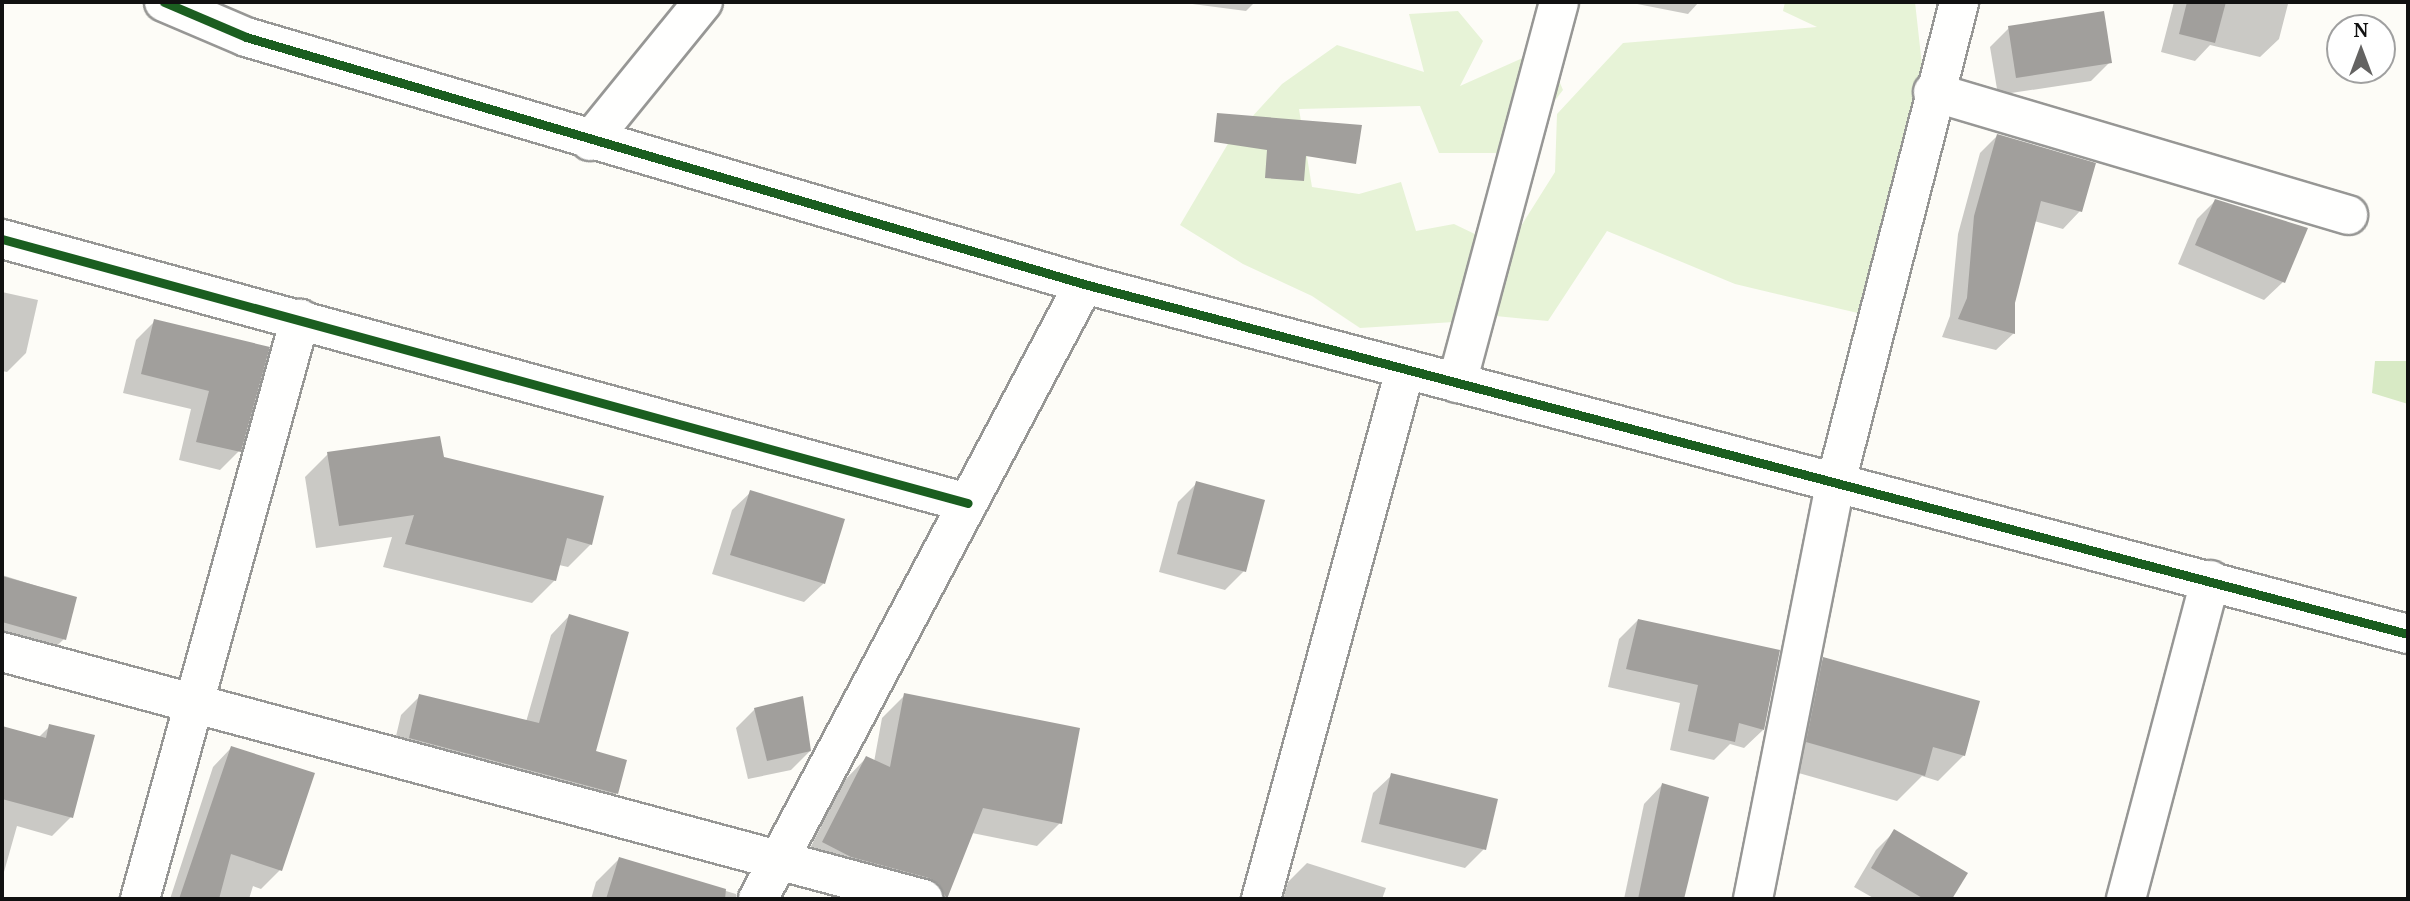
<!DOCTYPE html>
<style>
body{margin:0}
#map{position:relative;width:2410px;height:901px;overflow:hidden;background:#fdfcf7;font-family:"Noto Serif",serif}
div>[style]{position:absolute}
.green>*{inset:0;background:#e7f3d7}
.forest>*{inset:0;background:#d8eac5}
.shadow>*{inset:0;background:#0003}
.building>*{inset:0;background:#a19f9c}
.roads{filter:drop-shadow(2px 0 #979795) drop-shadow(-2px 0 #979795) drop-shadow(0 2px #979795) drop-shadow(0 -2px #979795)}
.minor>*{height:38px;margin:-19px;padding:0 19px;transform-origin:19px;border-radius:19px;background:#fffffe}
.tertiary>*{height:38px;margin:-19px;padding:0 19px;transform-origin:19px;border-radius:19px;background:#fffffe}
.cycleway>*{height:9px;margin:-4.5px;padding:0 4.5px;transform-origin:4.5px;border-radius:4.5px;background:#1b5e20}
span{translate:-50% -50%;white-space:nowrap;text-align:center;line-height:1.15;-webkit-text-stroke:7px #fff;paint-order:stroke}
.frame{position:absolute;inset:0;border:4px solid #111;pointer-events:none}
.north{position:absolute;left:2326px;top:14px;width:70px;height:70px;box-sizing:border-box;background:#fff;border:2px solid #a0a0a0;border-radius:50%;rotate:0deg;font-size:19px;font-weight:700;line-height:28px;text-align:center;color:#111}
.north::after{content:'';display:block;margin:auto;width:24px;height:32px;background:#646362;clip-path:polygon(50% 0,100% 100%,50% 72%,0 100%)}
</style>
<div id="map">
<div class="green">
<i style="clip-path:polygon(1785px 2px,1915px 2px,1925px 92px,1862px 314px,1735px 284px,1607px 231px,1548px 321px,1475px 314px,1501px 258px,1555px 172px,1557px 114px,1623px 43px,1817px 27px,1783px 11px)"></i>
<i style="clip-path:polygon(1458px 11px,1483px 41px,1460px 86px,1545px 48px,1563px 90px,1514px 153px,1439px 153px,1420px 106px,1299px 109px,1312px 187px,1359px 194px,1401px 182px,1416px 231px,1454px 224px,1481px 237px,1454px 322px,1360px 328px,1312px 296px,1243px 264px,1180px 225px,1229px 142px,1282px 84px,1337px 45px,1424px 72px,1409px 14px)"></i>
</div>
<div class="forest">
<i style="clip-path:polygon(2375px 361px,2408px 361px,2408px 404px,2372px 393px)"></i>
</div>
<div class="shadow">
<i style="clip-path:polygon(1177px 2px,1255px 2px,1246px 11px)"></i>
<i style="clip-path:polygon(1627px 2px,1699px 2px,1688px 14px)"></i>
<i style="clip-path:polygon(2174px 2px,2278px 2px,2288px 4px,2279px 39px,2260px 57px,2210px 45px,2195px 61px,2161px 52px)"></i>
<i style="clip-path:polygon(2009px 28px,2110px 62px,2091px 81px,1998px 95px,1990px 47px)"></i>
<i style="clip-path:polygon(1997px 136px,2080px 211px,2063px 229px,2034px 221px,2014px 303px,2014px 333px,1996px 350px,1942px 337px,1950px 316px,1958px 234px,1980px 153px)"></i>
<i style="clip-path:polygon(2216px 200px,2283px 282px,2264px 300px,2178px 264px,2197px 219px)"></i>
<i style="clip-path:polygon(2px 292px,38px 300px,26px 353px,7px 372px,2px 371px)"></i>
<i style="clip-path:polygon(155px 321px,268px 348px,239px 451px,220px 470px,179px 460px,191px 409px,123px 393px,136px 340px)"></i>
<i style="clip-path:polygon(328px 454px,591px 544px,568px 567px,559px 565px,555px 580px,532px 603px,383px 567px,392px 537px,316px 548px,305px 477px)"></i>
<i style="clip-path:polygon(1197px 483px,1244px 571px,1225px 590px,1159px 572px,1178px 502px)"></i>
<i style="clip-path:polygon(751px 492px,843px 520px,823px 584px,804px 602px,712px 574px,732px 510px)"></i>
<i style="clip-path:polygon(2px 575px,75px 598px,64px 639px,45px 657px,2px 647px)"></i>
<i style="clip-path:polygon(569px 616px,594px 752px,625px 761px,616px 794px,597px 812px,391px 757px,401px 715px,420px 696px,526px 722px,551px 635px)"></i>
<i style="clip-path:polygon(1638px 620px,1763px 730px,1744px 748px,1730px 744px,1714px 760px,1670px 750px,1680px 703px,1608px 687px,1619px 639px)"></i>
<i style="clip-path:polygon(1824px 659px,1964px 755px,1938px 781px,1922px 776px,1897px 801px,1781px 768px,1798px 685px)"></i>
<i style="clip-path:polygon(905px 695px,1060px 823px,1037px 846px,972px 833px,945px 899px,894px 899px,801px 866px,844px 781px,866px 758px,874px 762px,882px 718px)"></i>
<i style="clip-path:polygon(755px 709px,810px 751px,791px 770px,748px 779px,736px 728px)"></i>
<i style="clip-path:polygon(50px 726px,71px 817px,52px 836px,17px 826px,2px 879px,2px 728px,38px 738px)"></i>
<i style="clip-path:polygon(231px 748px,280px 870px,261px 889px,253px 886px,249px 899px,170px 899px,213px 767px)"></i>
<i style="clip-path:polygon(1392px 775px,1484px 849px,1465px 868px,1361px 842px,1373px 793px)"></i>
<i style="clip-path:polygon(1662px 785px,1707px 798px,1682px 899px,1624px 899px,1644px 804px)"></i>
<i style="clip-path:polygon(1894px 832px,1965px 874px,1950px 899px,1875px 899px,1854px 887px,1876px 850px)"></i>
<i style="clip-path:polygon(619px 859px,736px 894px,736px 899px,591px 899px,596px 882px)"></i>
<i style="clip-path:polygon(1307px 863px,1386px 888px,1382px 899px,1283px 899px,1288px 882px)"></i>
</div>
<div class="building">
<i style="clip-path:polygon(2187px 2px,2226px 2px,2215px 43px,2179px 34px)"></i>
<i style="clip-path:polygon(2104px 11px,2112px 63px,2016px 78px,2008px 26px)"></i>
<i style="clip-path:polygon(1217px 113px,1362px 125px,1356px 164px,1306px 156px,1304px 181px,1265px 178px,1267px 150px,1214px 142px)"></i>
<i style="clip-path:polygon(1997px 134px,2096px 163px,2082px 212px,2041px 201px,2015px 303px,2015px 334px,1958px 319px,1967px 298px,1974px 216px)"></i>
<i style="clip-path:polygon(2215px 199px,2308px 228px,2285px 283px,2195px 245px)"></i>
<i style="clip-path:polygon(154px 319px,270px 347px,241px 452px,196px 442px,209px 391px,141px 374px)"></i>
<i style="clip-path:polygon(440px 436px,444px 457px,604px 496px,592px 545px,567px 538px,556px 581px,405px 544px,414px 515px,339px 526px,327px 452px)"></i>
<i style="clip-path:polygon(1196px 481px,1265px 500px,1246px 572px,1177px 554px)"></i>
<i style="clip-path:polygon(750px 490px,845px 519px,825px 584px,730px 555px)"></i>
<i style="clip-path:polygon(2px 576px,77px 597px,66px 640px,2px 622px)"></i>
<i style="clip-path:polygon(569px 614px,629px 632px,596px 751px,627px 760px,618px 794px,409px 738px,419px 694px,539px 723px)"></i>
<i style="clip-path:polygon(1638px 619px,1780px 650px,1764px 730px,1739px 723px,1735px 742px,1688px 731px,1698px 685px,1626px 669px)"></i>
<i style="clip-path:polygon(1823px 657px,1980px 701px,1965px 756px,1933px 747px,1925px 776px,1806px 742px)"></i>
<i style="clip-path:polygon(904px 693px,1080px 728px,1062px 824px,983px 808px,947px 899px,939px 884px,929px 878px,851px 857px,822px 842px,866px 756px,890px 767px)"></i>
<i style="clip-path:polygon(803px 696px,811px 751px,767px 761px,754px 708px)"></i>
<i style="clip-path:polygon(49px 724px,95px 735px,73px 818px,2px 799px,2px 726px,46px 738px)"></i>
<i style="clip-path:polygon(231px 746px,315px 773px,282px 871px,231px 854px,219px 899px,179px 899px)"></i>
<i style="clip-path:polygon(1391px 773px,1498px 799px,1486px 850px,1379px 824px)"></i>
<i style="clip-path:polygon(1662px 783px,1709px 797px,1684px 899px,1638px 899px)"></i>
<i style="clip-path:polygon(1894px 829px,1968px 873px,1952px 899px,1924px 899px,1871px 868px)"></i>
<i style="clip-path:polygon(619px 857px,726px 889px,725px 899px,606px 899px)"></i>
</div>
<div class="roads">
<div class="minor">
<i style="left:1933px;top:92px;width:433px;rotate:16.5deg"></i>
<i style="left:590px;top:141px;width:179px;rotate:-50.9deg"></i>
<i style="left:2px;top:239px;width:1001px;rotate:15.29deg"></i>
<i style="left:1457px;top:383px;width:394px;rotate:-75deg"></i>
<i style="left:2px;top:652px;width:954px;rotate:15.01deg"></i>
<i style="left:140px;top:899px;width:602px;rotate:-74.58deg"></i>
<i style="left:758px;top:899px;width:696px;rotate:-62.07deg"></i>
<i style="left:1261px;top:899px;width:548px;rotate:-74.77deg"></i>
<i style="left:1753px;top:899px;width:421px;rotate:-78.8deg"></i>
<i style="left:1835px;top:486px;width:500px;rotate:-75.6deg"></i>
<i style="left:2126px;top:899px;width:330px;rotate:-75.2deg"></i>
</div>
<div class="tertiary">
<i style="left:164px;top:2px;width:89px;rotate:23.1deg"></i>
<i style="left:246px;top:37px;width:874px;rotate:16.42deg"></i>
<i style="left:1084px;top:284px;width:1369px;rotate:14.81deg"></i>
</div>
</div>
<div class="cycleway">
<i style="left:164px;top:2px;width:89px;rotate:23.1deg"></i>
<i style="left:246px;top:37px;width:874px;rotate:16.42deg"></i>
<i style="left:1084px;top:284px;width:1369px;rotate:14.81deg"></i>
<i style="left:2px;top:239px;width:1001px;rotate:15.29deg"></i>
</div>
<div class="frame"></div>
<div class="north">N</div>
</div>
